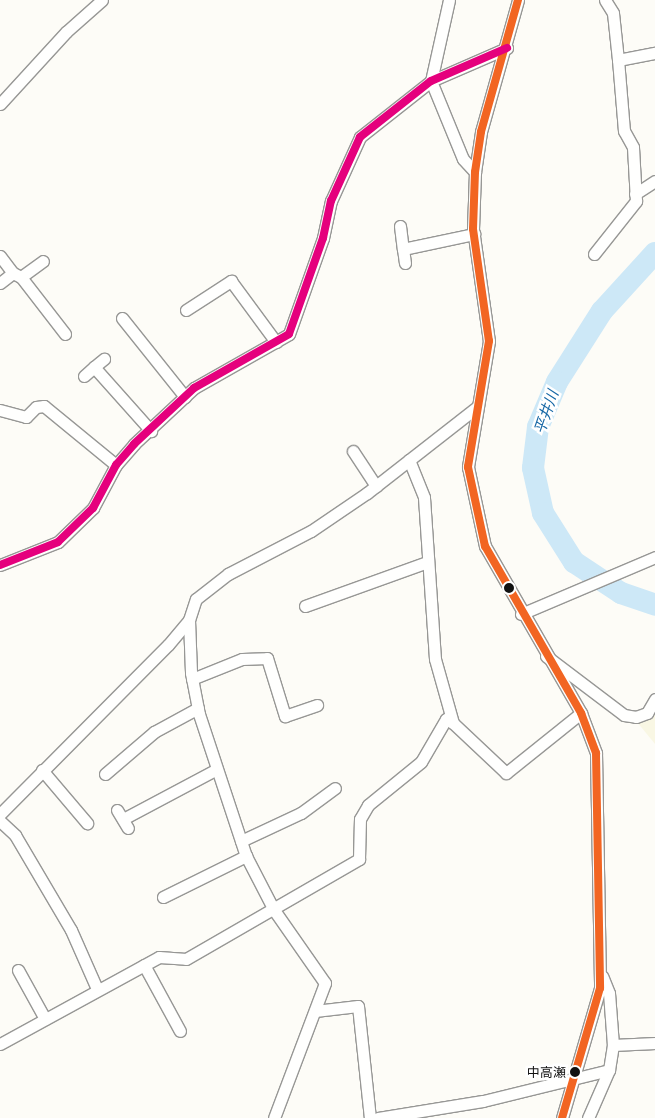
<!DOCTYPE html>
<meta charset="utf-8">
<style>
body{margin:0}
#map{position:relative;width:655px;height:1118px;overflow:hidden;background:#fdfcf7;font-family:"PT Serif","Noto Sans JP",serif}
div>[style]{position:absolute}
.farmland>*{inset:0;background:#f9f7e4}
.river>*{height:22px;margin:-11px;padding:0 11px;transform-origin:11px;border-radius:11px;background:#cde8f7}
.roads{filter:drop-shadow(1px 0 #979795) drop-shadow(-1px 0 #979795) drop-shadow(0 1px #979795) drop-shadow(0 -1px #979795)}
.street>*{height:11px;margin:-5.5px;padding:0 5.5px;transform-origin:5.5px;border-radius:5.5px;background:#fffffe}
.bus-1>*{height:8px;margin:-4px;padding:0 4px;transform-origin:4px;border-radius:4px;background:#f26522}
.bus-2>*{height:8px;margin:-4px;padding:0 4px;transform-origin:4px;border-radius:4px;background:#e5007d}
.dots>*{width:14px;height:14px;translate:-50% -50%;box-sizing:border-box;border:2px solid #fff;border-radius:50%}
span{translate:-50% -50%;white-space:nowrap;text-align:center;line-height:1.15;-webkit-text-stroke:5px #fff;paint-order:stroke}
.bus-label{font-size:13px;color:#111}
.right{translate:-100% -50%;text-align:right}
.water-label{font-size:15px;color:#1768a6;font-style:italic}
</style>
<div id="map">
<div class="farmland">
<i style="clip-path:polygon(655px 709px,655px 744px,637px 722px)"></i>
</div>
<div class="river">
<i style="left:655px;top:253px;width:79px;rotate:132.4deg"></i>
<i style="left:602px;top:311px;width:84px;rotate:122.4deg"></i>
<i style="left:557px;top:382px;width:49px;rotate:112.9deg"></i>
<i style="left:538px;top:427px;width:41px;rotate:97deg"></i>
<i style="left:533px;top:468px;width:46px;rotate:77.5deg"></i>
<i style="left:543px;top:513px;width:58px;rotate:57.7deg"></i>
<i style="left:574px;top:562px;width:56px;rotate:33.4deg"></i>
<i style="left:621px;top:593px;width:36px;rotate:19deg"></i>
</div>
<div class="roads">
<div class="street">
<i style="left:449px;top:0;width:83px;rotate:102.5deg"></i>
<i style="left:431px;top:81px;width:84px;rotate:67.7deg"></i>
<i style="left:463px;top:159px;width:18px;rotate:47deg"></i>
<i style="left:518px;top:0;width:137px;rotate:105.7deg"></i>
<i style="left:481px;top:132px;width:40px;rotate:98.5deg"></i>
<i style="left:475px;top:172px;width:57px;rotate:92deg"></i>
<i style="left:473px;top:229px;width:113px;rotate:81.9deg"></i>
<i style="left:489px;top:341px;width:128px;rotate:99.5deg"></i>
<i style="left:468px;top:467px;width:81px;rotate:77.9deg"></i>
<i style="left:485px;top:546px;width:193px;rotate:60.1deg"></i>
<i style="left:581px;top:713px;width:43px;rotate:69.4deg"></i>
<i style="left:596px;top:753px;width:235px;rotate:89deg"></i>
<i style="left:600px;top:988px;width:135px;rotate:106.3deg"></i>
<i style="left:605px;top:0;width:15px;rotate:58deg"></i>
<i style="left:613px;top:13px;width:47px;rotate:83.9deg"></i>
<i style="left:0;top:104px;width:98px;rotate:-47.5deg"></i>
<i style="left:66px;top:32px;width:48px;rotate:-41.6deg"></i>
<i style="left:635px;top:194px;width:24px;rotate:-33deg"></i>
<i style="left:400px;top:226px;width:23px;rotate:83deg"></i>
<i style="left:594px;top:254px;width:68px;rotate:-51.6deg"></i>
<i style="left:636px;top:201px;width:54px;rotate:-93.2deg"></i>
<i style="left:633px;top:147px;width:18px;rotate:-119deg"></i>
<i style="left:624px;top:131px;width:71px;rotate:-94.8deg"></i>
<i style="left:618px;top:60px;width:38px;rotate:-11deg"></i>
<i style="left:0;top:256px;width:21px;rotate:53deg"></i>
<i style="left:405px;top:263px;width:14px;rotate:-98deg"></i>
<i style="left:403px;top:249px;width:73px;rotate:-11.9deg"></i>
<i style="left:21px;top:277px;width:72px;rotate:52.3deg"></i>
<i style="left:0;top:283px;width:16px;rotate:-38deg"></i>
<i style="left:13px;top:273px;width:9px;rotate:27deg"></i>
<i style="left:21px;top:277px;width:27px;rotate:-36deg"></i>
<i style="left:186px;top:310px;width:54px;rotate:-32.8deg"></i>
<i style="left:231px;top:281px;width:76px;rotate:53.6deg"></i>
<i style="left:122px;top:318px;width:101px;rotate:51.4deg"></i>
<i style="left:94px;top:367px;width:13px;rotate:-39deg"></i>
<i style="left:84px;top:376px;width:13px;rotate:-42deg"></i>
<i style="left:94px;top:367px;width:86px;rotate:48.3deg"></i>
<i style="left:0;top:410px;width:27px;rotate:15deg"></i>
<i style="left:26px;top:417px;width:14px;rotate:-45deg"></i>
<i style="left:36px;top:407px;width:8px;rotate:-7deg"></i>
<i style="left:44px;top:406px;width:93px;rotate:39.3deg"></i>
<i style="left:353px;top:451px;width:42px;rotate:56.7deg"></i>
<i style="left:0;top:565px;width:62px;rotate:-21.6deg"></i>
<i style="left:58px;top:542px;width:49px;rotate:-44.2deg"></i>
<i style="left:93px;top:508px;width:49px;rotate:-61.9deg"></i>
<i style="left:116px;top:465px;width:28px;rotate:-49deg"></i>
<i style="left:134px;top:444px;width:82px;rotate:-43deg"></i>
<i style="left:194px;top:388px;width:109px;rotate:-29.6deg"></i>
<i style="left:289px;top:334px;width:102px;rotate:-70.5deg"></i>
<i style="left:323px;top:238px;width:38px;rotate:-78deg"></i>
<i style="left:331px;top:201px;width:70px;rotate:-65.6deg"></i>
<i style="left:360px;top:137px;width:90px;rotate:-38.3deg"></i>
<i style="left:431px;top:81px;width:83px;rotate:-23.5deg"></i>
<i style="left:305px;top:606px;width:130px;rotate:-19.8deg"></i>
<i style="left:521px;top:614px;width:146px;rotate:-23deg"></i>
<i style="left:189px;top:620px;width:53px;rotate:87.8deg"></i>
<i style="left:191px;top:673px;width:42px;rotate:79deg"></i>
<i style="left:199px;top:714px;width:150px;rotate:71.7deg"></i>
<i style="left:246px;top:856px;width:61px;rotate:62.6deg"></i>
<i style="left:274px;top:910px;width:89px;rotate:55.1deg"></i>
<i style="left:325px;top:983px;width:144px;rotate:110.7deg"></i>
<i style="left:546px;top:656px;width:98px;rotate:37.1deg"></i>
<i style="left:624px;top:715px;width:12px;rotate:9deg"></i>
<i style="left:636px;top:717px;width:12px;rotate:-20deg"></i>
<i style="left:647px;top:713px;width:16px;rotate:-60deg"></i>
<i style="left:192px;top:679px;width:54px;rotate:-21.8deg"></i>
<i style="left:242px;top:659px;width:25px;rotate:-2deg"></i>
<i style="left:267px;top:658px;width:61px;rotate:72.8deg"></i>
<i style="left:285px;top:716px;width:34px;rotate:-19deg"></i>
<i style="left:453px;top:723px;width:73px;rotate:43.3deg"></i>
<i style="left:506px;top:773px;width:96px;rotate:-38.7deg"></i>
<i style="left:42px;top:770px;width:70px;rotate:49.7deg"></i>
<i style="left:105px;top:774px;width:65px;rotate:-40.6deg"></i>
<i style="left:154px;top:732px;width:50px;rotate:-28.6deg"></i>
<i style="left:117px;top:810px;width:21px;rotate:59deg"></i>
<i style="left:0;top:814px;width:238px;rotate:-45.2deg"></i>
<i style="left:168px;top:645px;width:33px;rotate:-50deg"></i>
<i style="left:189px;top:620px;width:22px;rotate:-72deg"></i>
<i style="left:196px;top:599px;width:41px;rotate:-38deg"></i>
<i style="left:228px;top:574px;width:93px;rotate:-27.4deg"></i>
<i style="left:311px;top:531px;width:68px;rotate:-34.2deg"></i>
<i style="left:367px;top:493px;width:140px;rotate:-38deg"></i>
<i style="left:123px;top:819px;width:106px;rotate:-28deg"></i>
<i style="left:0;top:821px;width:21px;rotate:43deg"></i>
<i style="left:15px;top:835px;width:110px;rotate:59.5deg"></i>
<i style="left:71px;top:930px;width:64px;rotate:66.2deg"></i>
<i style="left:241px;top:841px;width:66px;rotate:-25deg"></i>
<i style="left:301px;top:813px;width:42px;rotate:-36.3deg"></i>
<i style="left:163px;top:897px;width:93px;rotate:-26.3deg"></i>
<i style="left:144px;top:965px;width:75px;rotate:61.4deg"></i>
<i style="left:18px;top:970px;width:56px;rotate:61.1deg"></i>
<i style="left:315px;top:1011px;width:43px;rotate:-6.6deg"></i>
<i style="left:358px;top:1006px;width:113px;rotate:83.9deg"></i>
<i style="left:0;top:1044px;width:181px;rotate:-28.7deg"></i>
<i style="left:159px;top:957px;width:27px;rotate:4deg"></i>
<i style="left:186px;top:959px;width:200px;rotate:-30deg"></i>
<i style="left:359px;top:859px;width:40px;rotate:-88.6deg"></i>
<i style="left:360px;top:819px;width:16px;rotate:-60deg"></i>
<i style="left:368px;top:805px;width:68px;rotate:-39.1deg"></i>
<i style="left:421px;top:762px;width:50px;rotate:-59.8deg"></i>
<i style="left:446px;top:719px;width:8px;rotate:30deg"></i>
<i style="left:453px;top:723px;width:66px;rotate:-105.7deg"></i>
<i style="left:435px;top:659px;width:162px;rotate:-93.9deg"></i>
<i style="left:424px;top:497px;width:40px;rotate:-112deg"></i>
<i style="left:613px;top:1045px;width:42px;rotate:-2.7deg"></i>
<i style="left:378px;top:1118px;width:106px;rotate:-9.2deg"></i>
<i style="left:483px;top:1101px;width:130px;rotate:-13.8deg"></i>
<i style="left:588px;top:1118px;width:52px;rotate:-66.4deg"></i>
<i style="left:609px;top:1070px;width:25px;rotate:-81deg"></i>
<i style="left:613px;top:1045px;width:52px;rotate:-94.4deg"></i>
<i style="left:609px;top:993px;width:18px;rotate:-112deg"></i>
</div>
</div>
<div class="bus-1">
<i style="left:518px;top:0;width:137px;rotate:105.7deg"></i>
<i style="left:481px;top:132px;width:40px;rotate:98.5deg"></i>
<i style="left:475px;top:172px;width:57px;rotate:92deg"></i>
<i style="left:473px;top:229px;width:113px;rotate:81.9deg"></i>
<i style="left:489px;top:341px;width:128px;rotate:99.5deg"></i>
<i style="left:468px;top:467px;width:81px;rotate:77.9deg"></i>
<i style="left:485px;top:546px;width:193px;rotate:60.1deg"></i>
<i style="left:581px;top:713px;width:43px;rotate:69.4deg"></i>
<i style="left:596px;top:753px;width:235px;rotate:89deg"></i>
<i style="left:600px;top:988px;width:135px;rotate:106.3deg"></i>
</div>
<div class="bus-2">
<i style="left:0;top:565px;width:62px;rotate:-21.6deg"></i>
<i style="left:58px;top:542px;width:49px;rotate:-44.2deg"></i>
<i style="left:93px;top:508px;width:49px;rotate:-61.9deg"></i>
<i style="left:116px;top:465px;width:28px;rotate:-49deg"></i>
<i style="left:134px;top:444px;width:82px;rotate:-43deg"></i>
<i style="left:194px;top:388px;width:109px;rotate:-29.6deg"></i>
<i style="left:289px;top:334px;width:102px;rotate:-70.5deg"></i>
<i style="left:323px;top:238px;width:38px;rotate:-78deg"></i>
<i style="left:331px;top:201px;width:70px;rotate:-65.6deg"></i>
<i style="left:360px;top:137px;width:90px;rotate:-38.3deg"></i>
<i style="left:431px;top:81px;width:83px;rotate:-23.5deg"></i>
</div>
<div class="dots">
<i style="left:509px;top:588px;background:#111"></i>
<i style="left:575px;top:1072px;background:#111"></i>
</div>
<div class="bus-label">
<span class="right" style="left:566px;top:1072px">中高瀬</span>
</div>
<div class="water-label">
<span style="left:546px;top:412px;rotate:-71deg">平井川</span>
</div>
</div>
